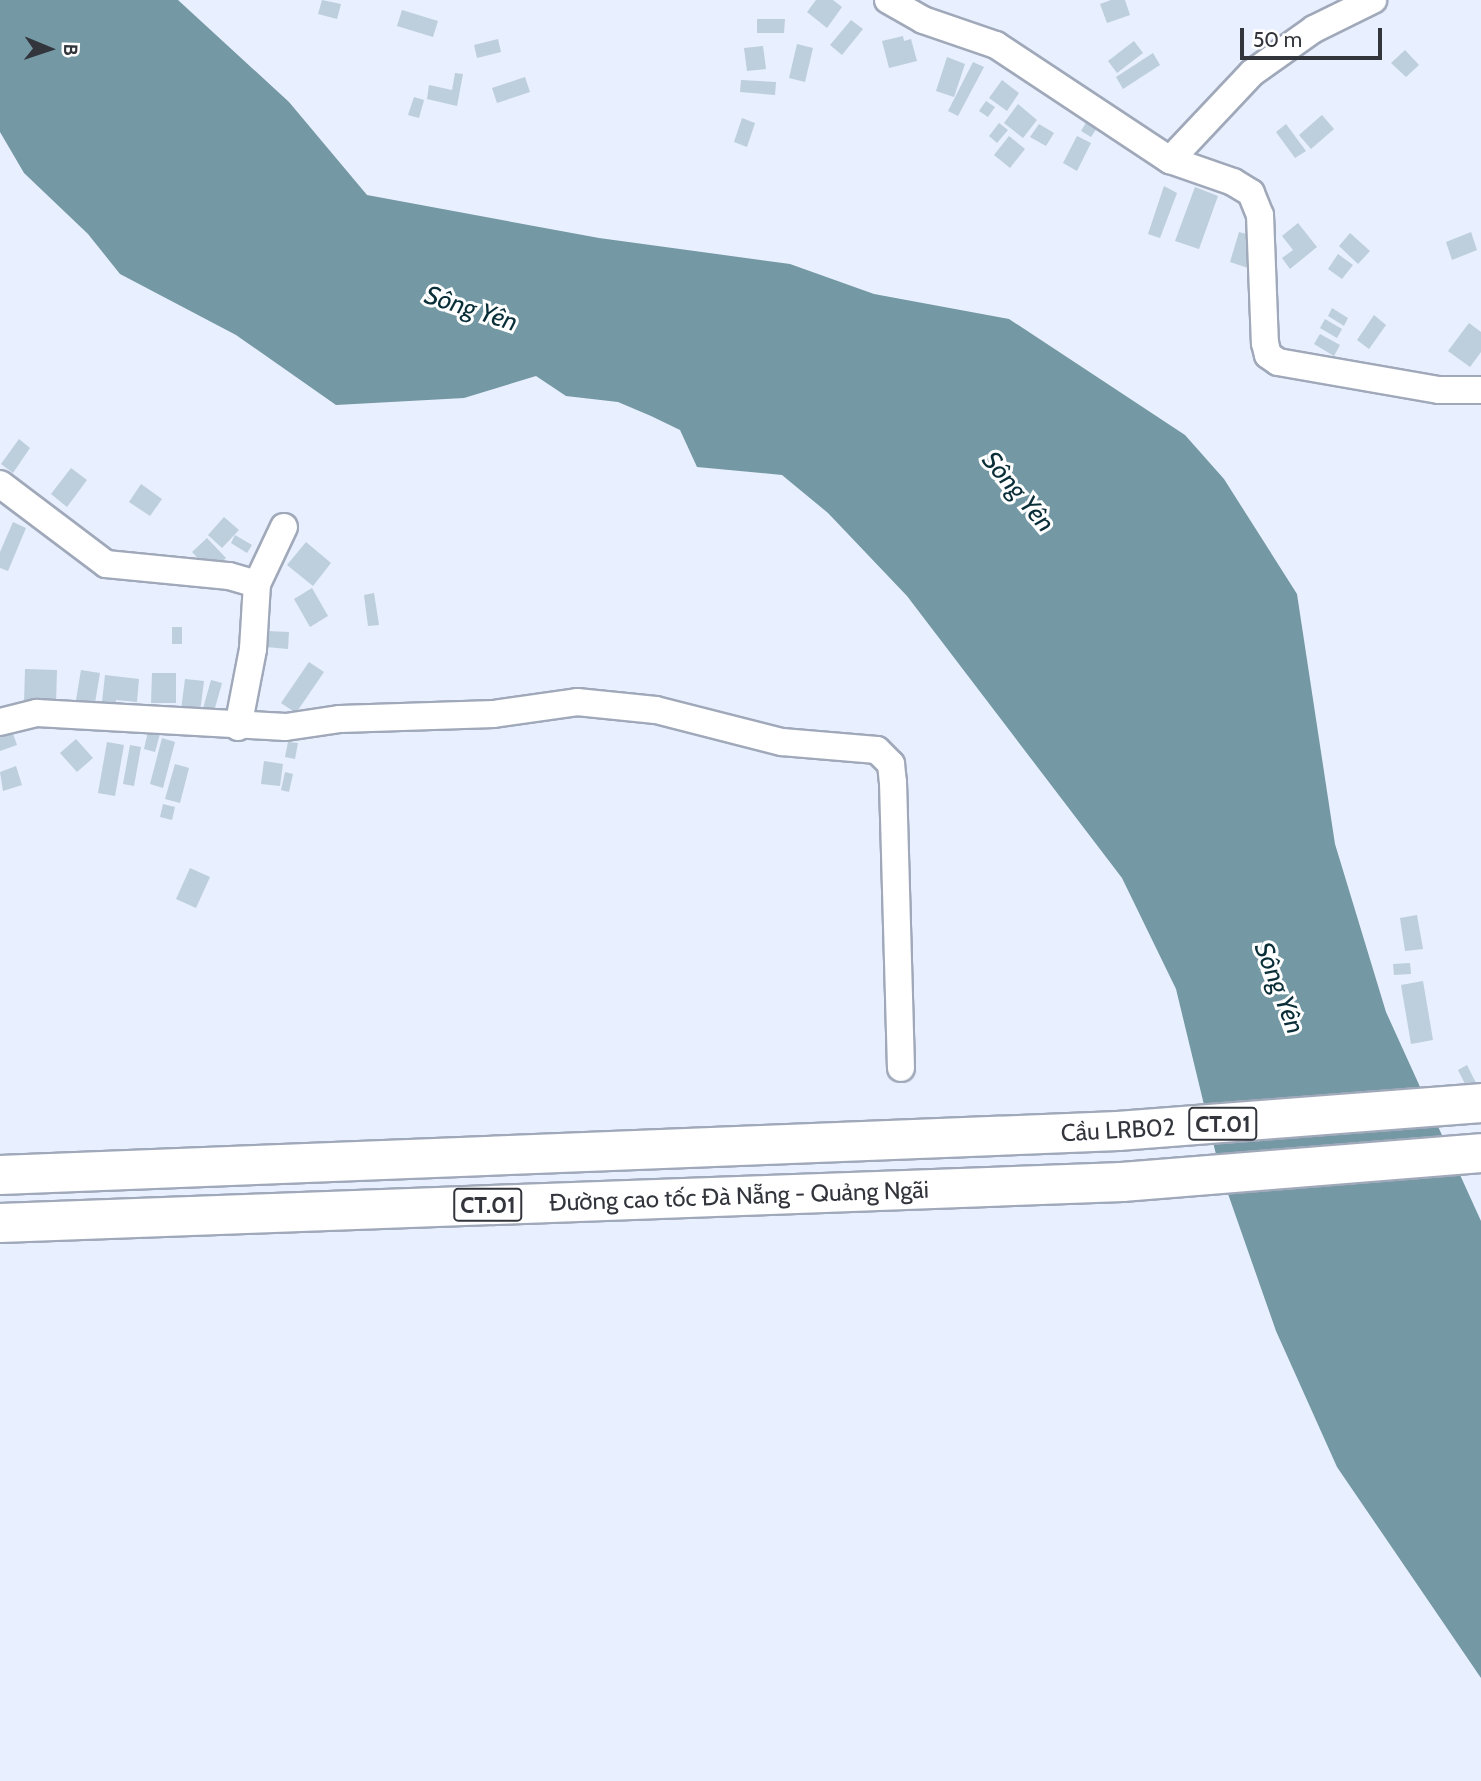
<!DOCTYPE html>
<meta charset="utf-8">
<style>
body{margin:0}
#map{position:relative;width:1481px;height:1781px;overflow:hidden;background:#e8effe;font-family:Cabin,sans-serif}
div>[style]{position:absolute}
.water>*{inset:0;background:#7498a4}
.building>*{inset:0;background:#bdcedc}
.roads{filter:drop-shadow(2px 0 #a0a9ba) drop-shadow(-2px 0 #a0a9ba) drop-shadow(0 2px #a0a9ba) drop-shadow(0 -2px #a0a9ba)}
.minor>*{height:26px;margin:-13px;padding:0 13px;transform-origin:13px;border-radius:13px;background:#fff}
.highway>*{height:38px;margin:-19px;padding:0 19px;transform-origin:19px;border-radius:19px;background:#fff}
span{translate:-50% -50%;white-space:nowrap;text-align:center;line-height:1.15;-webkit-text-stroke:6px #fff;paint-order:stroke}
.shield-label span{padding:2px 5px;background:#fff;border:2px solid;border-radius:5px;-webkit-text-stroke-width:0}
.shield-label{font-size:23px;color:#32353c;font-weight:700}
.street-label{font-size:24px;color:#32353c}
.water-label{font-size:26px;color:#092e38;font-style:italic}
.north{position:absolute;left:14px;top:14px;width:70px;height:70px;-webkit-text-stroke:5px #fff;paint-order:stroke;rotate:92deg;font-size:19px;font-weight:700;line-height:28px;text-align:center;color:#32353c}
.north::after{content:'';display:block;margin:auto;width:24px;height:32px;background:#32353c;clip-path:polygon(50% 0,100% 100%,50% 72%,0 100%)}
.scale{position:absolute;left:1240px;top:28px;width:142px;height:32px;box-sizing:border-box;border:4px solid #32353c;border-top:0;padding-left:9px;font-size:21px;line-height:24px;white-space:nowrap;color:#32353c;-webkit-text-stroke:5px #fff;paint-order:stroke}
</style>
<div id="map">
<div class="water">
<i style="clip-path:polygon(0 0,178px 0,289px 102px,367px 195px,599px 238px,790px 264px,874px 294px,1009px 319px,1185px 435px,1224px 479px,1297px 594px,1335px 844px,1386px 1012px,1481px 1221px,1481px 1678px,1337px 1467px,1276px 1331px,1220px 1171px,1176px 989px,1122px 878px,907px 596px,828px 513px,782px 475px,697px 467px,680px 430px,651px 416px,618px 402px,566px 396px,536px 376px,464px 398px,336px 405px,236px 335px,120px 274px,88px 234px,24px 173px,0 132px)"></i>
</div>
<div class="building">
<i style="clip-path:polygon(322px 0,341px 4px,337px 19px,318px 14px)"></i>
<i style="clip-path:polygon(816px 0,833px 0,842px 7px,827px 28px,807px 12px)"></i>
<i style="clip-path:polygon(1111px 0,1125px 0,1130px 15px,1107px 23px,1100px 4px)"></i>
<i style="clip-path:polygon(402px 10px,438px 21px,433px 37px,397px 26px)"></i>
<i style="clip-path:polygon(757px 19px,785px 19px,784px 33px,757px 33px)"></i>
<i style="clip-path:polygon(851px 20px,863px 29px,842px 55px,830px 45px)"></i>
<i style="clip-path:polygon(903px 36px,904px 41px,911px 39px,917px 61px,889px 68px,882px 41px)"></i>
<i style="clip-path:polygon(498px 39px,501px 52px,477px 58px,474px 45px)"></i>
<i style="clip-path:polygon(1134px 41px,1143px 53px,1117px 73px,1108px 61px)"></i>
<i style="clip-path:polygon(797px 44px,813px 48px,805px 82px,789px 78px)"></i>
<i style="clip-path:polygon(763px 46px,766px 69px,747px 71px,744px 48px)"></i>
<i style="clip-path:polygon(1405px 50px,1419px 65px,1406px 77px,1391px 63px)"></i>
<i style="clip-path:polygon(1153px 53px,1160px 65px,1123px 89px,1116px 77px)"></i>
<i style="clip-path:polygon(947px 57px,965px 64px,954px 97px,936px 91px)"></i>
<i style="clip-path:polygon(973px 62px,984px 67px,958px 116px,948px 111px)"></i>
<i style="clip-path:polygon(455px 73px,463px 74px,457px 106px,427px 99px,429px 85px,452px 90px)"></i>
<i style="clip-path:polygon(525px 77px,530px 92px,497px 103px,492px 88px)"></i>
<i style="clip-path:polygon(741px 80px,776px 82px,775px 95px,740px 92px)"></i>
<i style="clip-path:polygon(1002px 80px,1019px 93px,1007px 111px,989px 98px)"></i>
<i style="clip-path:polygon(414px 97px,424px 100px,419px 118px,408px 115px)"></i>
<i style="clip-path:polygon(986px 101px,995px 107px,988px 117px,979px 111px)"></i>
<i style="clip-path:polygon(1018px 104px,1037px 120px,1023px 138px,1004px 123px)"></i>
<i style="clip-path:polygon(1322px 115px,1334px 129px,1311px 149px,1299px 135px)"></i>
<i style="clip-path:polygon(742px 118px,755px 123px,747px 147px,734px 142px)"></i>
<i style="clip-path:polygon(1087px 121px,1097px 128px,1091px 137px,1081px 131px)"></i>
<i style="clip-path:polygon(999px 123px,1008px 130px,997px 143px,989px 136px)"></i>
<i style="clip-path:polygon(1039px 124px,1054px 133px,1046px 146px,1030px 137px)"></i>
<i style="clip-path:polygon(1286px 124px,1306px 151px,1295px 158px,1276px 132px)"></i>
<i style="clip-path:polygon(1009px 136px,1025px 149px,1010px 168px,994px 155px)"></i>
<i style="clip-path:polygon(1077px 136px,1091px 143px,1077px 171px,1063px 163px)"></i>
<i style="clip-path:polygon(1164px 186px,1177px 193px,1160px 238px,1148px 234px)"></i>
<i style="clip-path:polygon(1195px 187px,1218px 196px,1199px 249px,1175px 241px)"></i>
<i style="clip-path:polygon(1298px 223px,1317px 247px,1290px 269px,1282px 258px,1293px 250px,1282px 236px)"></i>
<i style="clip-path:polygon(1239px 232px,1257px 237px,1248px 268px,1230px 262px)"></i>
<i style="clip-path:polygon(1471px 232px,1477px 250px,1452px 260px,1446px 242px)"></i>
<i style="clip-path:polygon(1350px 233px,1370px 251px,1358px 264px,1339px 246px)"></i>
<i style="clip-path:polygon(1338px 254px,1353px 265px,1342px 279px,1328px 269px)"></i>
<i style="clip-path:polygon(1332px 308px,1348px 318px,1344px 326px,1328px 316px)"></i>
<i style="clip-path:polygon(1374px 315px,1386px 325px,1369px 349px,1357px 340px)"></i>
<i style="clip-path:polygon(1325px 319px,1342px 329px,1337px 338px,1320px 328px)"></i>
<i style="clip-path:polygon(1469px 323px,1481px 332px,1481px 352px,1470px 367px,1448px 351px)"></i>
<i style="clip-path:polygon(1320px 334px,1340px 345px,1334px 356px,1314px 344px)"></i>
<i style="clip-path:polygon(19px 439px,30px 448px,13px 473px,1px 464px)"></i>
<i style="clip-path:polygon(71px 468px,87px 480px,67px 507px,51px 494px)"></i>
<i style="clip-path:polygon(141px 484px,162px 499px,150px 516px,129px 502px)"></i>
<i style="clip-path:polygon(224px 517px,239px 530px,222px 548px,208px 535px)"></i>
<i style="clip-path:polygon(13px 522px,26px 528px,8px 571px,0 568px,0 552px)"></i>
<i style="clip-path:polygon(235px 535px,252px 545px,247px 553px,231px 543px)"></i>
<i style="clip-path:polygon(207px 538px,226px 558px,211px 572px,192px 552px)"></i>
<i style="clip-path:polygon(306px 542px,331px 563px,313px 586px,287px 565px)"></i>
<i style="clip-path:polygon(312px 588px,328px 616px,310px 627px,294px 599px)"></i>
<i style="clip-path:polygon(374px 593px,379px 625px,368px 626px,364px 595px)"></i>
<i style="clip-path:polygon(172px 627px,182px 627px,182px 644px,172px 644px)"></i>
<i style="clip-path:polygon(267px 631px,289px 632px,288px 649px,266px 647px)"></i>
<i style="clip-path:polygon(309px 662px,324px 672px,296px 713px,281px 703px)"></i>
<i style="clip-path:polygon(25px 669px,57px 670px,56px 704px,24px 703px)"></i>
<i style="clip-path:polygon(81px 670px,100px 673px,95px 703px,76px 700px)"></i>
<i style="clip-path:polygon(152px 673px,176px 673px,176px 703px,151px 703px)"></i>
<i style="clip-path:polygon(105px 675px,139px 679px,137px 702px,116px 700px,115px 713px,101px 711px)"></i>
<i style="clip-path:polygon(185px 679px,204px 681px,200px 712px,181px 710px)"></i>
<i style="clip-path:polygon(211px 680px,222px 683px,213px 715px,202px 712px)"></i>
<i style="clip-path:polygon(10px 725px,17px 745px,0 751px,0 728px)"></i>
<i style="clip-path:polygon(149px 727px,161px 730px,155px 752px,144px 749px)"></i>
<i style="clip-path:polygon(162px 738px,175px 742px,163px 788px,150px 784px)"></i>
<i style="clip-path:polygon(76px 739px,93px 758px,77px 772px,60px 753px)"></i>
<i style="clip-path:polygon(107px 742px,124px 745px,115px 796px,98px 793px)"></i>
<i style="clip-path:polygon(288px 742px,298px 743px,295px 759px,285px 757px)"></i>
<i style="clip-path:polygon(130px 745px,141px 747px,134px 786px,123px 784px)"></i>
<i style="clip-path:polygon(264px 761px,283px 764px,280px 786px,261px 784px)"></i>
<i style="clip-path:polygon(175px 764px,189px 768px,180px 803px,165px 799px)"></i>
<i style="clip-path:polygon(16px 766px,22px 785px,3px 791px,0 772px)"></i>
<i style="clip-path:polygon(285px 772px,293px 774px,289px 792px,281px 790px)"></i>
<i style="clip-path:polygon(163px 804px,175px 807px,172px 820px,160px 817px)"></i>
<i style="clip-path:polygon(190px 868px,210px 877px,196px 908px,176px 899px)"></i>
<i style="clip-path:polygon(1417px 915px,1423px 949px,1405px 951px,1400px 918px)"></i>
<i style="clip-path:polygon(1410px 963px,1411px 974px,1394px 975px,1393px 964px)"></i>
<i style="clip-path:polygon(1423px 981px,1433px 1040px,1411px 1044px,1401px 985px)"></i>
<i style="clip-path:polygon(1467px 1065px,1477px 1085px,1468px 1090px,1458px 1070px)"></i>
</div>
<div class="roads">
<div class="minor">
<i style="left:888px;top:0;width:40px;rotate:29.7deg"></i>
<i style="left:923px;top:20px;width:77px;rotate:18.9deg"></i>
<i style="left:996px;top:45px;width:209px;rotate:33.5deg"></i>
<i style="left:1170px;top:160px;width:67px;rotate:19.2deg"></i>
<i style="left:1233px;top:182px;width:21px;rotate:31deg"></i>
<i style="left:1251px;top:193px;width:24px;rotate:68deg"></i>
<i style="left:1260px;top:215px;width:128px;rotate:87.8deg"></i>
<i style="left:1265px;top:343px;width:12px;rotate:76deg"></i>
<i style="left:1268px;top:355px;width:12px;rotate:35deg"></i>
<i style="left:1278px;top:362px;width:163px;rotate:9.9deg"></i>
<i style="left:1439px;top:390px;width:42px"></i>
<i style="left:1170px;top:160px;width:120px;rotate:-46.7deg"></i>
<i style="left:1252px;top:73px;width:76px;rotate:-35.4deg"></i>
<i style="left:1314px;top:29px;width:66px;rotate:-26.2deg"></i>
<i style="left:0;top:484px;width:133px;rotate:37deg"></i>
<i style="left:106px;top:564px;width:124px;rotate:5.6deg"></i>
<i style="left:229px;top:576px;width:29px;rotate:16deg"></i>
<i style="left:0;top:722px;width:38px;rotate:-14deg"></i>
<i style="left:37px;top:713px;width:249px;rotate:3.2deg"></i>
<i style="left:286px;top:727px;width:55px;rotate:-8.4deg"></i>
<i style="left:340px;top:719px;width:154px;rotate:-1.9deg"></i>
<i style="left:494px;top:714px;width:84px;rotate:-8.2deg"></i>
<i style="left:577px;top:702px;width:79px;rotate:5.8deg"></i>
<i style="left:656px;top:710px;width:130px;rotate:14.3deg"></i>
<i style="left:782px;top:742px;width:95px;rotate:4.8deg"></i>
<i style="left:877px;top:750px;width:20px;rotate:45deg"></i>
<i style="left:891px;top:764px;width:18px;rotate:84deg"></i>
<i style="left:893px;top:782px;width:286px;rotate:88.4deg"></i>
<i style="left:238px;top:727px;width:79px;rotate:-79.1deg"></i>
<i style="left:253px;top:649px;width:65px;rotate:-86.5deg"></i>
<i style="left:257px;top:584px;width:63px;rotate:-64.7deg"></i>
</div>
<div class="highway">
<i style="left:0;top:1175px;width:1119px;rotate:-2.25deg"></i>
<i style="left:1118px;top:1131px;width:364px;rotate:-4.4deg"></i>
<i style="left:0;top:1223px;width:1123px;rotate:-2.09deg"></i>
<i style="left:1122px;top:1182px;width:360px;rotate:-4.6deg"></i>
</div>
</div>
<div class="shield-label">
<span style="left:1223px;top:1124px">CT.01</span>
<span style="left:488px;top:1205px">CT.01</span>
</div>
<div class="street-label">
<span style="left:1118px;top:1130px;rotate:-3deg">Cầu LRB02</span>
<span style="left:739px;top:1196px;rotate:-2deg">Đường cao tốc Đà Nẵng - Quảng Ngãi</span>
</div>
<div class="water-label">
<span style="left:471px;top:309px;rotate:18deg">Sông Yên</span>
<span style="left:1018px;top:492px;rotate:50deg">Sông Yên</span>
<span style="left:1279px;top:988px;rotate:69deg">Sông Yên</span>
</div>
<div class="north">B</div>
<div class="scale">50 m</div>
</div>
